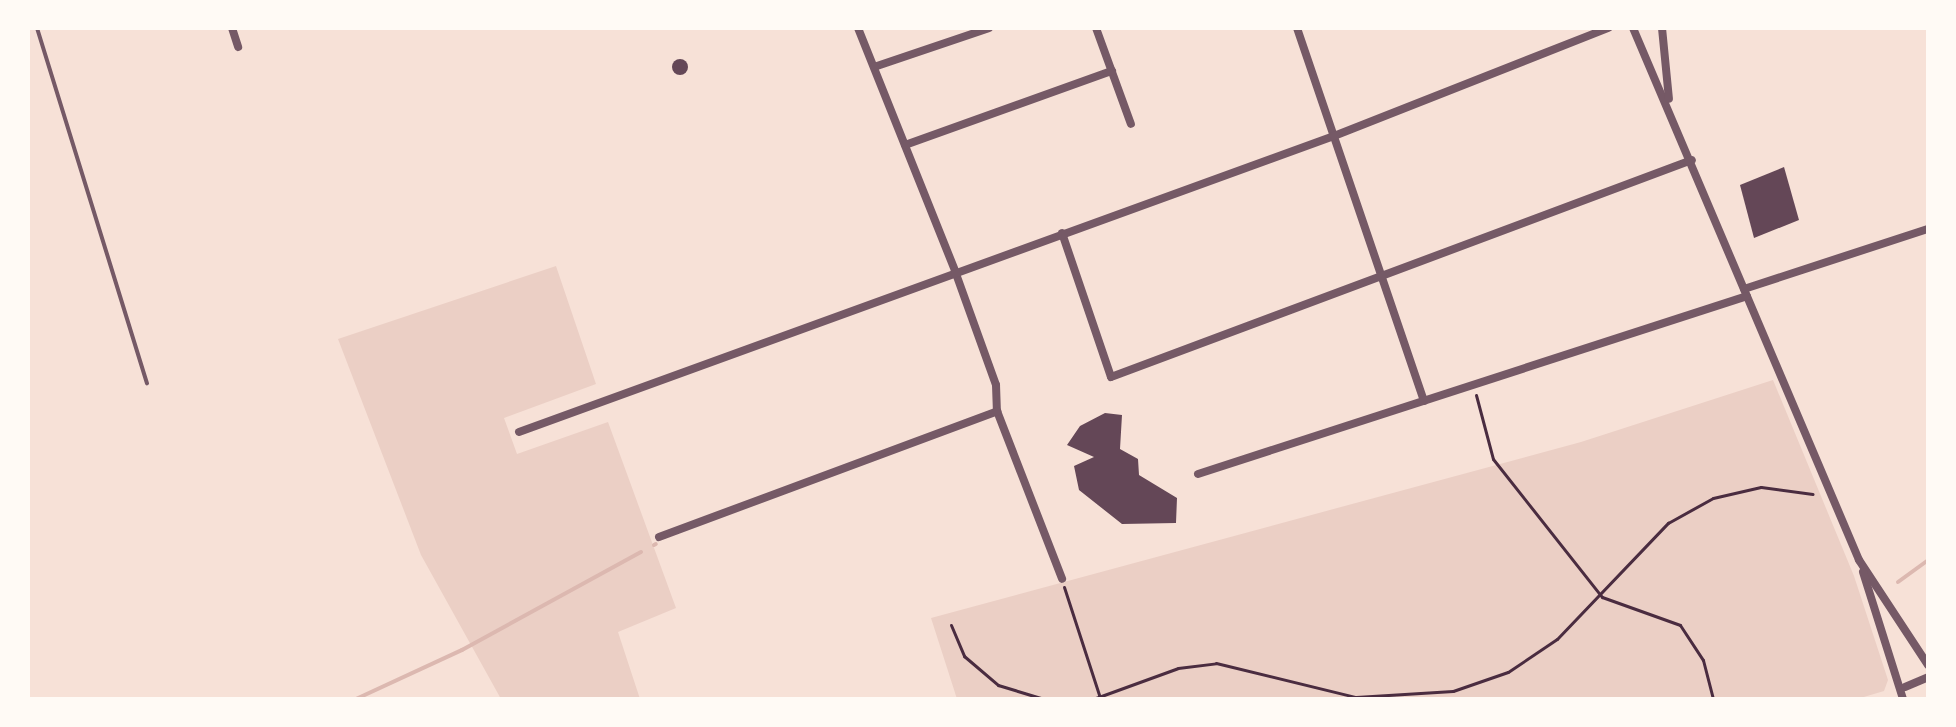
<!DOCTYPE html>
<style>
body{margin:0}
#map{position:relative;width:1956px;height:727px;overflow:hidden;background:#f7e1d7;font-family:"Titillium Web",sans-serif}
div>[style]{position:absolute}
.green>*{inset:0;background:#ebcfc5}
.stream>*{height:4px;margin:-2px;padding:0 2px;transform-origin:2px;border-radius:2px;background:#dcb8b0}
.building>*{inset:0;background:#644757}
.round{border-radius:50%}
.path>*{height:3px;margin:-1.5px;padding:0 1.5px;transform-origin:1.5px;border-radius:1.5px;background:#4a2c40}
.service>*{height:4px;margin:-2px;padding:0 2px;transform-origin:2px;border-radius:2px;background:#755966}
.minor>*{height:8px;margin:-4px;padding:0 4px;transform-origin:4px;border-radius:4px;background:#755966}
span{translate:-50% -50%;white-space:nowrap;text-align:center;line-height:1.15;-webkit-text-stroke:6px #fffaf5;paint-order:stroke}
.frame{position:absolute;inset:0;border:30px solid #fffaf5;pointer-events:none}
</style>
<div id="map">
<div class="green">
<i style="clip-path:polygon(556px 266px,596px 384px,504px 418px,517px 454px,608px 422px,676px 608px,618px 632px,640px 699px,501px 699px,421px 555px,338px 339px)"></i>
<i style="clip-path:polygon(1773px 380px,1854px 576px,1888px 680px,1884px 691px,1857px 699px,957px 699px,931px 618px,1581px 442px)"></i>
</div>
<div class="stream">
<i style="left:654px;top:545px;width:2px;rotate:-27deg"></i>
<i style="left:1898px;top:582px;width:37px;rotate:-36deg"></i>
<i style="left:356px;top:699px;width:117px;rotate:-24.8deg"></i>
<i style="left:462px;top:650px;width:204px;rotate:-28.7deg"></i>
</div>
<div class="building">
<i class="round" style="left:672px;top:59px;width:16px;height:16px"></i>
<i style="clip-path:polygon(1784px 167px,1799px 220px,1754px 238px,1740px 185px)"></i>
<i style="clip-path:polygon(1105px 413px,1122px 415px,1120px 449px,1138px 459px,1139px 475px,1177px 498px,1176px 523px,1122px 524px,1079px 490px,1074px 466px,1094px 457px,1067px 445px,1080px 426px)"></i>
</div>
<div class="path">
<i style="left:1476px;top:395px;width:66px;rotate:75.1deg"></i>
<i style="left:1493px;top:459px;width:176px;rotate:51.7deg"></i>
<i style="left:1602px;top:597px;width:83px;rotate:19.7deg"></i>
<i style="left:1680px;top:625px;width:42px;rotate:56.7deg"></i>
<i style="left:1703px;top:660px;width:40px;rotate:75.6deg"></i>
<i style="left:1064px;top:587px;width:117px;rotate:72deg"></i>
<i style="left:951px;top:625px;width:34px;rotate:67deg"></i>
<i style="left:964px;top:656px;width:45px;rotate:40.5deg"></i>
<i style="left:998px;top:685px;width:48px;rotate:16.9deg"></i>
<i style="left:1093px;top:699px;width:90px;rotate:-20deg"></i>
<i style="left:1178px;top:668px;width:38px;rotate:-7deg"></i>
<i style="left:1216px;top:663px;width:144px;rotate:13.7deg"></i>
<i style="left:1356px;top:697px;width:97px;rotate:-3.5deg"></i>
<i style="left:1453px;top:691px;width:58px;rotate:-19.1deg"></i>
<i style="left:1508px;top:672px;width:59px;rotate:-34deg"></i>
<i style="left:1557px;top:639px;width:161px;rotate:-46.3deg"></i>
<i style="left:1668px;top:523px;width:51px;rotate:-29.1deg"></i>
<i style="left:1713px;top:498px;width:49px;rotate:-12.9deg"></i>
<i style="left:1761px;top:487px;width:52px;rotate:7.7deg"></i>
</div>
<div class="service">
<i style="left:37px;top:28px;width:372px;rotate:72.8deg"></i>
</div>
<div class="minor">
<i style="left:232px;top:28px;width:20px;rotate:72deg"></i>
<i style="left:858px;top:28px;width:262px;rotate:68.2deg"></i>
<i style="left:955px;top:271px;width:121px;rotate:70.2deg"></i>
<i style="left:996px;top:385px;width:26px;rotate:88deg"></i>
<i style="left:997px;top:411px;width:180px;rotate:68.8deg"></i>
<i style="left:1096px;top:28px;width:102px;rotate:70deg"></i>
<i style="left:1297px;top:28px;width:394px;rotate:71.2deg"></i>
<i style="left:1633px;top:28px;width:578px;rotate:66.98deg"></i>
<i style="left:1859px;top:560px;width:126px;rotate:56.7deg"></i>
<i style="left:1662px;top:28px;width:71px;rotate:84.4deg"></i>
<i style="left:874px;top:67px;width:121px;rotate:-18.7deg"></i>
<i style="left:905px;top:145px;width:220px;rotate:-19.7deg"></i>
<i style="left:1062px;top:233px;width:152px;rotate:71.2deg"></i>
<i style="left:1111px;top:377px;width:620px;rotate:-20.48deg"></i>
<i style="left:1744px;top:289px;width:194px;rotate:-18.1deg"></i>
<i style="left:519px;top:432px;width:867px;rotate:-19.96deg"></i>
<i style="left:1334px;top:136px;width:295px;rotate:-21.5deg"></i>
<i style="left:1198px;top:474px;width:577px;rotate:-17.96deg"></i>
<i style="left:659px;top:537px;width:361px;rotate:-20.4deg"></i>
<i style="left:1863px;top:572px;width:133px;rotate:72.5deg"></i>
<i style="left:1905px;top:687px;width:25px;rotate:-23deg"></i>
</div>
<div class="frame"></div>
</div>
